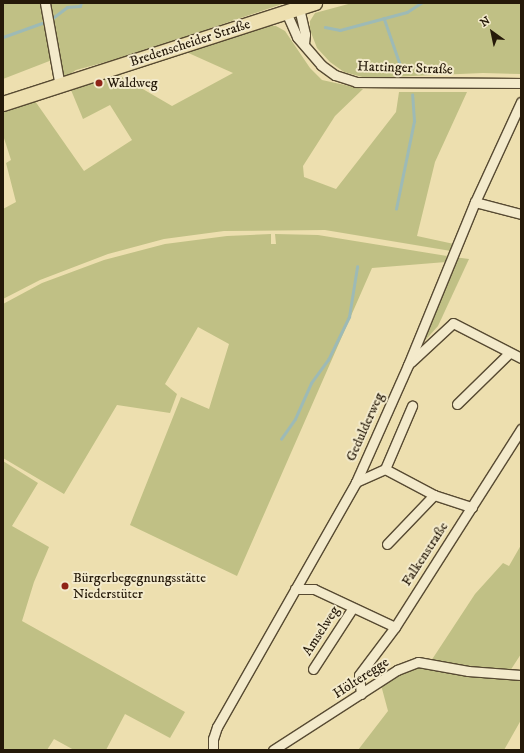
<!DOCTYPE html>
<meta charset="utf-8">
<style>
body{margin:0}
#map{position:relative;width:524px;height:753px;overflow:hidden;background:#eddfaf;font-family:"IM FELL DW Pica",serif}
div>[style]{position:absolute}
.green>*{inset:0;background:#c0c085}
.stream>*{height:2.5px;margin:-1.25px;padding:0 1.25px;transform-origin:1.25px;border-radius:1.25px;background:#9dbab6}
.roads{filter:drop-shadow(1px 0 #574a32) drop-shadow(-1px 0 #574a32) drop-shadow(0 1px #574a32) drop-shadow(0 -1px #574a32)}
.street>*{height:9px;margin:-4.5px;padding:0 4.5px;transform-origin:4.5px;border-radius:4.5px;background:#f3eacb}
.primary>*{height:14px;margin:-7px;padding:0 7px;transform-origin:7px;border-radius:7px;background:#eddfaf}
.dots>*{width:11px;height:11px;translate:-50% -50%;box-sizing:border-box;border:2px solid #f3eacb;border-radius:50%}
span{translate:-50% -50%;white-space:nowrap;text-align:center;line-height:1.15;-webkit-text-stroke:4px #f3eacb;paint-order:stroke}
.street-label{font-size:14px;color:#251909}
.poi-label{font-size:14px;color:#251909}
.left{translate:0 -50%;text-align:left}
.frame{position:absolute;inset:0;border:4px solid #251909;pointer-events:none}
.north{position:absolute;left:472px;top:12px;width:40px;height:40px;-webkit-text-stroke:3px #f3eacb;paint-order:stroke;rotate:327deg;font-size:11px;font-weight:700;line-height:16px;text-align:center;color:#251909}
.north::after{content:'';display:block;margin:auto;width:14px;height:18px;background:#251909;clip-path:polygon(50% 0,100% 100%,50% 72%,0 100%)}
</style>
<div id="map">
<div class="green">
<i style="clip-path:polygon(3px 3px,285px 3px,132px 55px,76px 70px,63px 79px,52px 60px,3px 79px)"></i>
<i style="clip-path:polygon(352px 3px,521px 3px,521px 74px,483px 73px,366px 78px,344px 72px,330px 62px,317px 48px,310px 30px,310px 21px,315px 13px)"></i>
<i style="clip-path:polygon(270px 26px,276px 26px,285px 31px,310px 68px,322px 80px,363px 89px,335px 116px,303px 166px,304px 177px,336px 189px,396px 112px,399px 92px,467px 92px,435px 162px,417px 236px,454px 244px,451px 251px,325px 230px,224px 231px,164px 239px,108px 254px,40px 280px,3px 299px,3px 209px,16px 202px,6px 163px,11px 160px,3px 135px,3px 110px,35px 101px,84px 171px,132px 140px,110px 105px,83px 119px,71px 90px,117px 74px,172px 106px,233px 73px,184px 51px)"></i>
<i style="clip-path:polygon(271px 234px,271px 244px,276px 244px,275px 234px,318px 235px,447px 256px,446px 262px,372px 268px,237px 576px,130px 525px,181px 397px,209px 409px,229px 344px,198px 327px,165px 384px,177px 394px,170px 413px,117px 405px,64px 494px,3px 458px,3px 304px,42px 283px,104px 260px,165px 244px,227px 236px)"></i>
<i style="clip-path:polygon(454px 257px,469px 259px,438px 326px,414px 353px)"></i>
<i style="clip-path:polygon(3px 461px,38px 483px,12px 526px,49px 547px,34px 582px,22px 621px,185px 712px,170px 738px,125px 714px,106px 750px,74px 750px,54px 739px,47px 750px,3px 750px)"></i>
<i style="clip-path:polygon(521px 545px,521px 654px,510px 671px,469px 668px,431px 661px,475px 594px,503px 563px,509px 566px)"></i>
<i style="clip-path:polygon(421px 666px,521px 678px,521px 720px,504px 750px,358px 750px,388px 711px,381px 685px,399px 672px)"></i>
</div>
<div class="stream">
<i style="left:384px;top:18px;width:55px;rotate:70.9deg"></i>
<i style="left:50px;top:20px;width:21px;rotate:-37deg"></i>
<i style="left:67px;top:7px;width:13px;rotate:-4deg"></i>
<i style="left:80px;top:6px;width:3px;rotate:-72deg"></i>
<i style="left:325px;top:27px;width:15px;rotate:11deg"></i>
<i style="left:340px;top:30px;width:69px;rotate:-15deg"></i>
<i style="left:407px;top:12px;width:17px;rotate:-33deg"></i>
<i style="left:3px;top:37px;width:41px;rotate:-19.7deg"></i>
<i style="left:396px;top:209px;width:90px;rotate:-78.4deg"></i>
<i style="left:414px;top:121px;width:26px;rotate:-94deg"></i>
<i style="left:281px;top:439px;width:24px;rotate:-55deg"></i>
<i style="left:295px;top:419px;width:39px;rotate:-66deg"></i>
<i style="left:311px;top:383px;width:29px;rotate:-54deg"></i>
<i style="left:328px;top:360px;width:48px;rotate:-64deg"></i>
<i style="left:349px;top:317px;width:51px;rotate:-80.9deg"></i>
</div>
<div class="roads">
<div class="street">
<i style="left:45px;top:3px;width:84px;rotate:79.8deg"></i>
<i style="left:299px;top:8px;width:27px;rotate:77deg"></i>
<i style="left:305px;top:34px;width:9px;rotate:96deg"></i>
<i style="left:286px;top:12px;width:27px;rotate:66deg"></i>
<i style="left:297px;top:37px;width:37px;rotate:49deg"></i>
<i style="left:321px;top:65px;width:17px;rotate:36deg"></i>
<i style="left:335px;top:75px;width:22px;rotate:18deg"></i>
<i style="left:356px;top:82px;width:165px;rotate:0.3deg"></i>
<i style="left:475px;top:202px;width:48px;rotate:14.6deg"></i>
<i style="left:411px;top:362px;width:57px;rotate:-42.9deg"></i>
<i style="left:453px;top:323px;width:76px;rotate:27.2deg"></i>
<i style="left:457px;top:404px;width:73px;rotate:-44.4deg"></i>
<i style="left:385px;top:469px;width:69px;rotate:-66.8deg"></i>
<i style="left:356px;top:482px;width:32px;rotate:-24deg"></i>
<i style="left:385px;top:469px;width:55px;rotate:28deg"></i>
<i style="left:434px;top:495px;width:40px;rotate:18deg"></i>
<i style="left:387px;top:544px;width:68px;rotate:-46.2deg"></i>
<i style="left:295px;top:589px;width:19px"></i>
<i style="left:314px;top:589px;width:89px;rotate:25.1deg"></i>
<i style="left:313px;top:669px;width:72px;rotate:-57deg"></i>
<i style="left:361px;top:694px;width:19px;rotate:-96deg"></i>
<i style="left:359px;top:675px;width:60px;rotate:-53.1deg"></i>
<i style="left:395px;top:627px;width:235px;rotate:-57.5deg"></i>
<i style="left:213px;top:750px;width:11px;rotate:-90deg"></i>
<i style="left:213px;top:739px;width:13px;rotate:-72deg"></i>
<i style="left:217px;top:727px;width:282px;rotate:-60.4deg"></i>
<i style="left:356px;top:482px;width:128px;rotate:-66deg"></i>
<i style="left:408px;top:365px;width:176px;rotate:-67.7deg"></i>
<i style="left:475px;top:202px;width:110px;rotate:-65.3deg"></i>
<i style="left:273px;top:750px;width:148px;rotate:-32.8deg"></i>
<i style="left:397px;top:670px;width:22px;rotate:-21deg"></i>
<i style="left:418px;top:662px;width:51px;rotate:10.2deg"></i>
<i style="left:468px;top:671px;width:53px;rotate:4.3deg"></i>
</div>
<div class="primary">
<i style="left:3px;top:104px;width:328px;rotate:-17.9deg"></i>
</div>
</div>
<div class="dots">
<i style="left:99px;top:83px;background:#8f2418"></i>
<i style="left:65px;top:586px;background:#8f2418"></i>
</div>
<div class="street-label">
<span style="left:190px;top:43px;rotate:-18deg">Bredenscheider Straße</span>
<span style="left:405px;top:68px;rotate:2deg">Hattinger Straße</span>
<span style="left:365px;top:427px;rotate:-66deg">Gedulderweg</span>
<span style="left:425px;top:554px;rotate:-57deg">Falkenstraße</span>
<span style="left:321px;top:631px;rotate:-57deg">Amselweg</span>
<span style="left:361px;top:678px;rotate:-33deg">Hölteregge</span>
</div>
<div class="poi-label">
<span class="left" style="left:107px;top:83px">Waldweg</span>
<span class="left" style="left:73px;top:586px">Bürgerbegegnungsstätte<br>Niederstüter</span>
</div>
<div class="frame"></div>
<div class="north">N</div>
</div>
